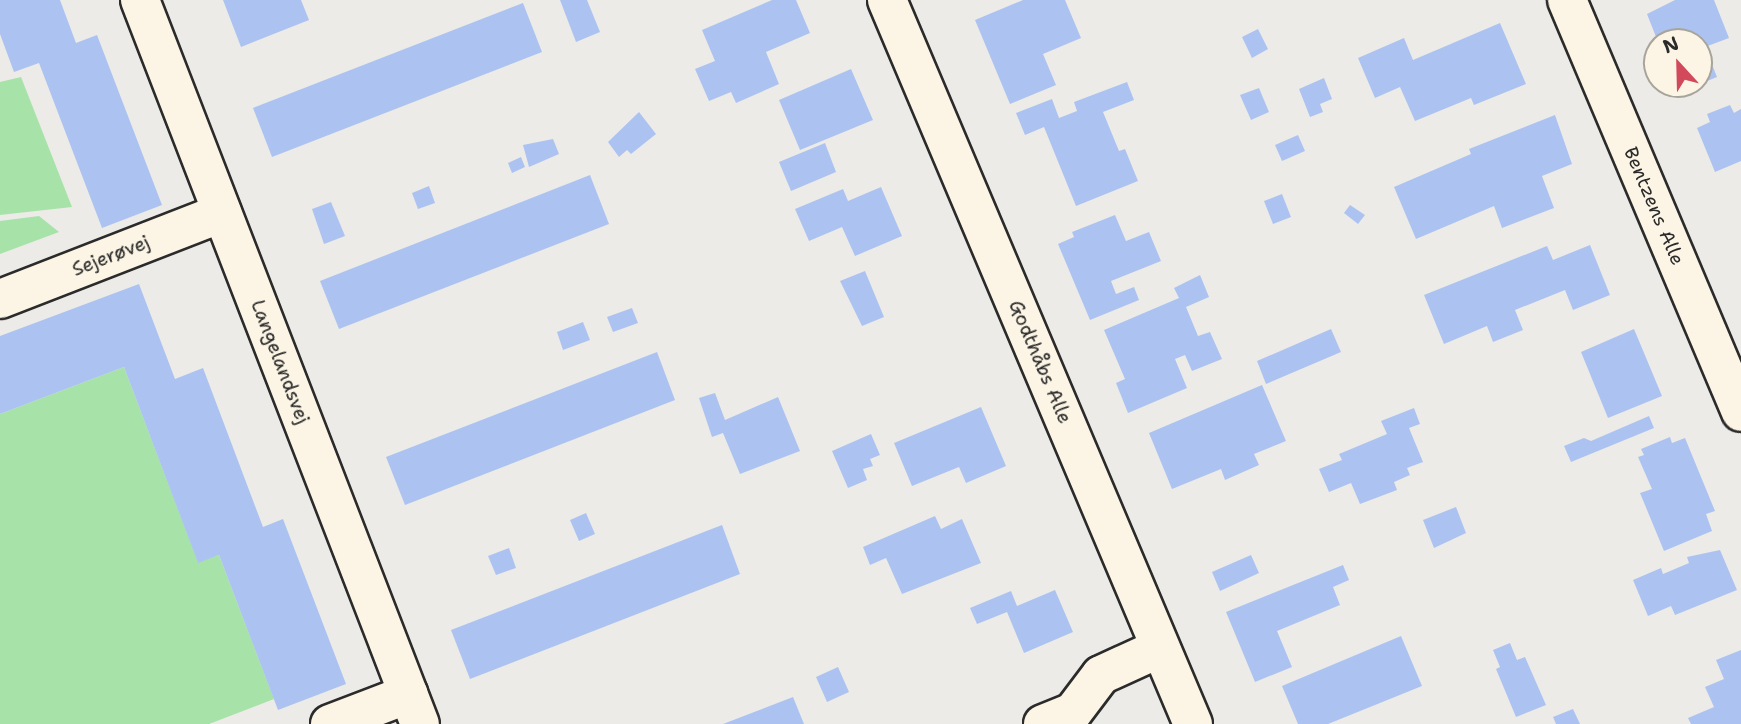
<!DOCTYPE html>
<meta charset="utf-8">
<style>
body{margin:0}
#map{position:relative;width:1741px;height:724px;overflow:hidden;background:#ecebe7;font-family:"Shantell Sans",sans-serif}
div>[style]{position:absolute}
.green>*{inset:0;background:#a7e3a9}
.building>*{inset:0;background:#acc3f1}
.roads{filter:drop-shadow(2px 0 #2b2b2b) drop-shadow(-2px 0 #2b2b2b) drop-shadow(0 2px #2b2b2b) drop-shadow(0 -2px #2b2b2b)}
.minor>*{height:38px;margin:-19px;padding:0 19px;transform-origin:19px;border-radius:19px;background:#fcf5e5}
span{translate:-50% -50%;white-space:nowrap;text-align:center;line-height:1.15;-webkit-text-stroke:5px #fcf5e5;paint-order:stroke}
.street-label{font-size:19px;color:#2b2b2b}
.north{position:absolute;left:1643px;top:28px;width:70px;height:70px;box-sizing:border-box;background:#fcf5e5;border:2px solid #a8a49b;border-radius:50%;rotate:338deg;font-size:19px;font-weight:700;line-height:28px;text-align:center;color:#2b2b2b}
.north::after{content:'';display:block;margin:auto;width:24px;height:32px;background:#d1495b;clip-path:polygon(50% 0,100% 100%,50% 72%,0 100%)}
</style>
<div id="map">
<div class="green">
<i style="clip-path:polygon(21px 77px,72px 207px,0 215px,0 82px)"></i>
<i style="clip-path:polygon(39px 216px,59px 232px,0 254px,0 221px)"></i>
<i style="clip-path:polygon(124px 367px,198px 562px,219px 555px,274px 699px,209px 724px,0 724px,0 414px)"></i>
</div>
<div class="building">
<i style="clip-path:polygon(0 0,60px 0,76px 43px,97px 35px,162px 205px,102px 228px,39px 63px,14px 72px,0 34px)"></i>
<i style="clip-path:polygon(223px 0,301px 0,309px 20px,241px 47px)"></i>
<i style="clip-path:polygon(560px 0,587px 0,600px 32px,576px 42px)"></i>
<i style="clip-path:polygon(772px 0,796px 0,810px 33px,766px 52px,779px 84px,736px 103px,731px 92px,709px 101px,695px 69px,715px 61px,702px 30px)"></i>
<i style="clip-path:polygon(1023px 0,1065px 0,1081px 38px,1043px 54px,1056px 85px,1010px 104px,975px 20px)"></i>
<i style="clip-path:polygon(1675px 0,1714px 0,1729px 38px,1705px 47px,1717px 77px,1678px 93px,1674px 84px,1699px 84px,1699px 42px,1658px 42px,1647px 14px)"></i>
<i style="clip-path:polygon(523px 3px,542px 52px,272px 157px,253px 108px)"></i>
<i style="clip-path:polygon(1500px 23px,1526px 84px,1474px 105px,1471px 98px,1415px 121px,1400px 87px,1375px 98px,1358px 58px,1404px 38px,1413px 60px)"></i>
<i style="clip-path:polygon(1258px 29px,1268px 49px,1252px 58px,1242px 37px)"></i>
<i style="clip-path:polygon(851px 69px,873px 120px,800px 150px,779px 100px)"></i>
<i style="clip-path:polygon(1324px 78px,1332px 99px,1320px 104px,1323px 112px,1310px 117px,1299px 89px)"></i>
<i style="clip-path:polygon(1127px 82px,1134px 100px,1103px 112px,1119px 151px,1125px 149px,1138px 181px,1076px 206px,1044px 127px,1025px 135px,1016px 113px,1052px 99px,1059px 118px,1077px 111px,1074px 102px)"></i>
<i style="clip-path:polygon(1259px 88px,1269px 112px,1251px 120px,1240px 95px)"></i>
<i style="clip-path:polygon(1730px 105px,1734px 113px,1741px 109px,1741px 161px,1715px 172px,1697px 128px,1710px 122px,1707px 114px)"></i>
<i style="clip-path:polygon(639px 112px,656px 134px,631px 154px,627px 150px,619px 157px,608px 142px)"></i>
<i style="clip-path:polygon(1555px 115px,1572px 164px,1542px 176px,1554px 208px,1502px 228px,1494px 206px,1416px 239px,1394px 187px,1471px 154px,1469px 149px)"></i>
<i style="clip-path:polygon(1298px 135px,1305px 151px,1282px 161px,1275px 145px)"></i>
<i style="clip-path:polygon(553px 139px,559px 154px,529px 167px,523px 145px)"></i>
<i style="clip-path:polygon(825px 143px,836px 172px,791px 191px,779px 162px)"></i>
<i style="clip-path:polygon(521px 157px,525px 167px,512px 173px,508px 163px)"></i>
<i style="clip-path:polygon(590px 175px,609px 224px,339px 329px,320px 281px)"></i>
<i style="clip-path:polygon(429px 186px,435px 203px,418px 209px,412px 193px)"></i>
<i style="clip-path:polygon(881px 187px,902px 236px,855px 256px,842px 227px,809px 241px,795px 209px,843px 189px,848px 201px)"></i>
<i style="clip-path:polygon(1282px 194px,1291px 217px,1273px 224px,1264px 201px)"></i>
<i style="clip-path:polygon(331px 202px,345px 236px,324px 244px,312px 209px)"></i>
<i style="clip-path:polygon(1350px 205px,1365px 215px,1358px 224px,1344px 213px)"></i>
<i style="clip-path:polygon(1115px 215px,1126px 241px,1149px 232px,1161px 261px,1111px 281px,1116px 294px,1134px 287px,1139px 300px,1090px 320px,1058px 244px,1074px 237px,1072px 232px)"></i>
<i style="clip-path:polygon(1590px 245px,1610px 295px,1573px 310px,1565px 290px,1515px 310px,1523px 330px,1493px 342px,1487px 326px,1444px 344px,1424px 295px,1547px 246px,1553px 260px)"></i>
<i style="clip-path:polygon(865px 271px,884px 317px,862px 326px,840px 281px)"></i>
<i style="clip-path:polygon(1200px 275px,1209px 297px,1186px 307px,1198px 336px,1210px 332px,1222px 359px,1192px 371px,1185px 355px,1175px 359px,1187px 388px,1128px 413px,1116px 383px,1125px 379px,1104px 330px,1179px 298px,1174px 288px)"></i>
<i style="clip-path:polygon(139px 284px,175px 379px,203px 368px,263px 527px,283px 519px,346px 684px,278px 710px,219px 555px,198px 563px,124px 367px,0 414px,0 336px)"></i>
<i style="clip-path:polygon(632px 308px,638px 323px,613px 332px,607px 317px)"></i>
<i style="clip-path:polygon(583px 322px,590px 340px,563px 350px,557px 332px)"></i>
<i style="clip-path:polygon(1331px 329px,1341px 352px,1266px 384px,1257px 361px)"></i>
<i style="clip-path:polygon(1634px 329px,1662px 396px,1608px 418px,1581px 352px)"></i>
<i style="clip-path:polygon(657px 352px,675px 400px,405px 505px,386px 457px)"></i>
<i style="clip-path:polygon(1262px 385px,1286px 441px,1254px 454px,1259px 465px,1225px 480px,1221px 469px,1172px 489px,1149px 433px)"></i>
<i style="clip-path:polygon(715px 393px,725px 420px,778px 397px,800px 451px,740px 474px,723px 433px,712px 437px,699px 398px)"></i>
<i style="clip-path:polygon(981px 407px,1006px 466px,966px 483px,959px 467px,912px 486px,894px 443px)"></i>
<i style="clip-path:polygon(1414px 408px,1420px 424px,1409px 428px,1423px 462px,1407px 468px,1410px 475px,1394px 482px,1397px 490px,1360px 504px,1351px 483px,1329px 492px,1319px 469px,1342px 460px,1339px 454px,1387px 434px,1381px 421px)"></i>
<i style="clip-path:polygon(1649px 416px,1654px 428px,1571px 462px,1564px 446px,1584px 438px,1591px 441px)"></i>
<i style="clip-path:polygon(871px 434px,880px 455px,870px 459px,873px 466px,863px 469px,867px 480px,848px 488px,832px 451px)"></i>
<i style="clip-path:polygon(1670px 437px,1672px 443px,1685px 438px,1715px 511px,1706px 514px,1712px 531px,1664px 551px,1640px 493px,1652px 489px,1638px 457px,1644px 455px,1641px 449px)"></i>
<i style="clip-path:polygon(1456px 507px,1466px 533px,1434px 548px,1423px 520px)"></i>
<i style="clip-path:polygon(586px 513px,595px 534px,579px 541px,570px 520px)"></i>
<i style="clip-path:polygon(935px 516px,941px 529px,962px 519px,981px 563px,902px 594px,886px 558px,870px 565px,863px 547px)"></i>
<i style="clip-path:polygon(722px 525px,740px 574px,470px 679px,451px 630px)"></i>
<i style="clip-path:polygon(509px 548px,516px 568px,496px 575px,488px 556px)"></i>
<i style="clip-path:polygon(1720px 550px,1737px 590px,1675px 615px,1671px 606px,1648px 616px,1633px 580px,1661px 568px,1663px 574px,1689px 563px,1687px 557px)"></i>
<i style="clip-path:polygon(1251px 555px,1259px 573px,1220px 591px,1212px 572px)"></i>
<i style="clip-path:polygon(1343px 565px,1349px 580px,1333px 587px,1340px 605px,1277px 631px,1292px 667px,1255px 682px,1226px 612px)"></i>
<i style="clip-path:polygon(1055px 590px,1073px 632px,1024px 653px,1007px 612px,977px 624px,970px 608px,1011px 591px,1017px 606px)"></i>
<i style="clip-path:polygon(1401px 636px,1422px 686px,1328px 724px,1298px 724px,1282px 686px)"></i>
<i style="clip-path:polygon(1510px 643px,1517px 660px,1525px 657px,1546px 705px,1516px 717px,1496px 669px,1500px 667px,1493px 650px)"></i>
<i style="clip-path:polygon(1741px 650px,1741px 724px,1691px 724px,1688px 718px,1714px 707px,1705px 687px,1724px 679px,1716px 660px)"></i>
<i style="clip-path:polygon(838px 667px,849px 692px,827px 702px,816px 677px)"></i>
<i style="clip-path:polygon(793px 697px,804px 724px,723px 724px)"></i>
<i style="clip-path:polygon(1573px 709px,1580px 724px,1556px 724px,1553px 717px)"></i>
</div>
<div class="roads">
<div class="minor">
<i style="left:140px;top:0;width:776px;rotate:68.86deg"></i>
<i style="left:887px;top:0;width:786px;rotate:67.09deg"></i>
<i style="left:1567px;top:0;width:447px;rotate:67.1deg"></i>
<i style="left:0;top:299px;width:238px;rotate:-21.2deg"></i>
<i style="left:330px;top:724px;width:84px;rotate:-21deg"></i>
<i style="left:1043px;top:724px;width:32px;rotate:-22deg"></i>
<i style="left:1073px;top:712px;width:46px;rotate:-52.9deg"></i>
<i style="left:1101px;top:675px;width:65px;rotate:-24.6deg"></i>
</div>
</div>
<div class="street-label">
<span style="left:1654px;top:206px;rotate:67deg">Bentzens Alle</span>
<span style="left:111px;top:256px;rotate:-21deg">Sejerøvej</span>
<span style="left:280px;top:362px;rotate:69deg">Langelandsvej</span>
<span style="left:1040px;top:362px;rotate:67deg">Godthåbs Alle</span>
</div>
<div class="north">N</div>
</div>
